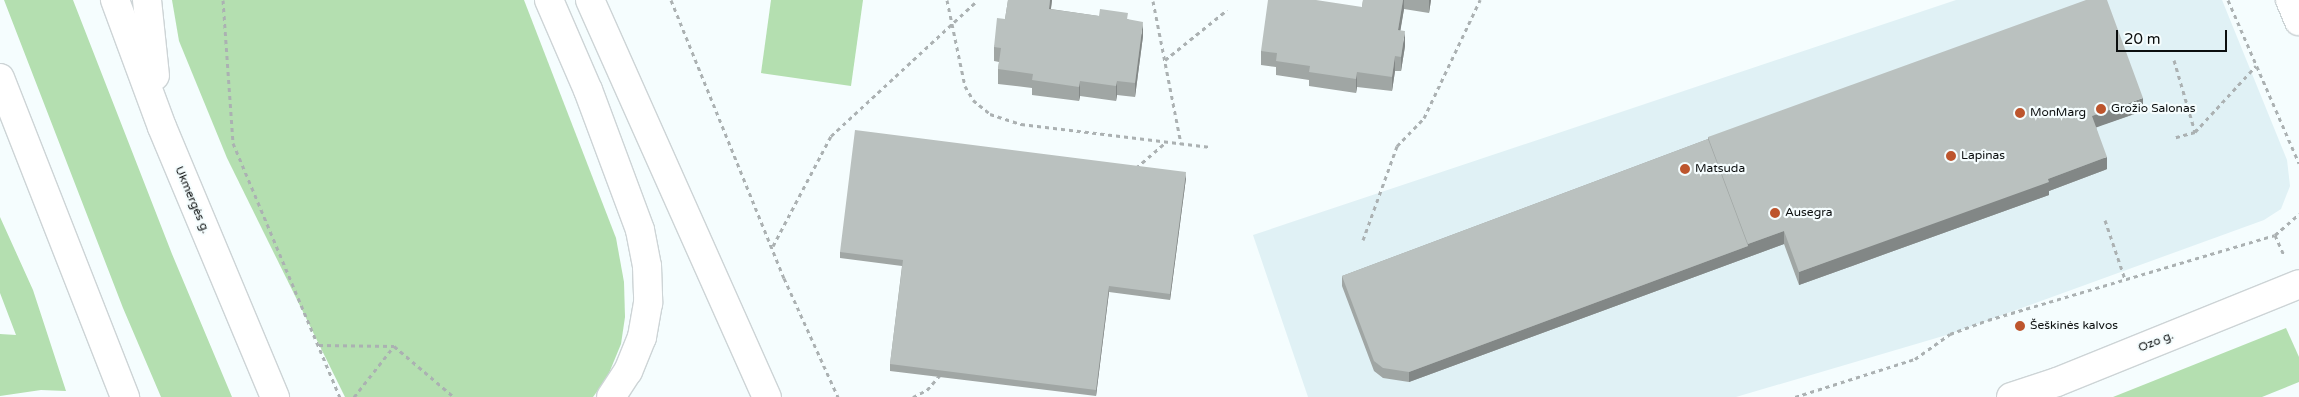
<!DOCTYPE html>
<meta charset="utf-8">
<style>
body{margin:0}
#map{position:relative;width:2299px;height:397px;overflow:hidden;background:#f5fdfe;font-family:"Varela Round",sans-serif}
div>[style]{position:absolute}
.built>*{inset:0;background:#e0f1f5}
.green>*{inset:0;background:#b4dfb0}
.path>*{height:3px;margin-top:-1.5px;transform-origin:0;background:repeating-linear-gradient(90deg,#abb1b2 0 4px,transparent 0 8px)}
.roads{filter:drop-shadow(1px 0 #cdd4d6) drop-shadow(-1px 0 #cdd4d6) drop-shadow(0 1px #cdd4d6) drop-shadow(0 -1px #cdd4d6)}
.secondary>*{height:28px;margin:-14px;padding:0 14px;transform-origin:14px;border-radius:14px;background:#fff}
.primary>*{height:28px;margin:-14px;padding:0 14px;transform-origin:14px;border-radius:14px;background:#fff}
.highway>*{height:28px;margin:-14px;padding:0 14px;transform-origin:14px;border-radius:14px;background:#fff}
.wall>*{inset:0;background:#a0a6a4}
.shaded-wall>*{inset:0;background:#828786}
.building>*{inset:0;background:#bac1bf}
.dots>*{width:14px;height:14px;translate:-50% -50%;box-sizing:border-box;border:2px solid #f5fdfe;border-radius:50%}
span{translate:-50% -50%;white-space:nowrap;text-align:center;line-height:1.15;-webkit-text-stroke:4.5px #f5fdfe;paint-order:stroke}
.poi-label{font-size:12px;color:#0b0e0e}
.left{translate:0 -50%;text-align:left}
.street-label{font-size:12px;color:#0b0e0e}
.scale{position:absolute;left:2116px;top:30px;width:111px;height:22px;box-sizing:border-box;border:2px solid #0b0e0e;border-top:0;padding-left:6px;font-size:15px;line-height:18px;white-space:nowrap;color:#0b0e0e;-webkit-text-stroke:4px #f5fdfe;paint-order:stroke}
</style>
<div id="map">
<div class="built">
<i style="clip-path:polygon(1956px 0,2222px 0,2287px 160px,2290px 186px,2281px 209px,2264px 220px,1950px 334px,1736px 397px,1308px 397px,1253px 235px)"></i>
</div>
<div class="green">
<i style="clip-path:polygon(4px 0,73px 0,172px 254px,232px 397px,161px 397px,123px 308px)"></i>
<i style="clip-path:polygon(172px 0,524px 0,616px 238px,624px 282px,625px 317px,621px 344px,607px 378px,593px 397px,345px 397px,227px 158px,179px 41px)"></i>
<i style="clip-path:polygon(771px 0,863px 0,851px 86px,761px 73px)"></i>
<i style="clip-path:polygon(0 217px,33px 290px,66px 391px,41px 390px,0 396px,0 334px,16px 335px,0 293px)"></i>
<i style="clip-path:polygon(2286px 328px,2299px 357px,2299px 382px,2262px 397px,2113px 397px)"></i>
</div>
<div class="path">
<i style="left:223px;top:0;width:143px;rotate:86deg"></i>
<i style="left:233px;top:143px;width:276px;rotate:67.2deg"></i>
<i style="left:671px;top:0;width:300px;rotate:67.9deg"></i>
<i style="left:784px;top:278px;width:131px;rotate:65.6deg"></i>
<i style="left:947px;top:0;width:88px;rotate:78.2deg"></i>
<i style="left:965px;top:86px;width:16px;rotate:60deg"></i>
<i style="left:973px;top:100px;width:22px;rotate:39deg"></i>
<i style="left:990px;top:114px;width:33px;rotate:18deg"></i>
<i style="left:1021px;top:124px;width:191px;rotate:6.9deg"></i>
<i style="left:2228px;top:0;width:178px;rotate:66.5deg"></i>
<i style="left:1153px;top:1px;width:146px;rotate:78.9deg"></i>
<i style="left:1165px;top:60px;width:80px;rotate:-38.9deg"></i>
<i style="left:2174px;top:60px;width:75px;rotate:73.7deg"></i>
<i style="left:2195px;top:132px;width:20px;rotate:165deg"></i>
<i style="left:2195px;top:132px;width:90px;rotate:-47.3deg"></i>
<i style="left:1136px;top:168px;width:40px;rotate:-41deg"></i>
<i style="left:2105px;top:220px;width:62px;rotate:71.3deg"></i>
<i style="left:2275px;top:235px;width:22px;rotate:66deg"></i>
<i style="left:1363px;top:240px;width:100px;rotate:-70.1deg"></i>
<i style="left:1397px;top:146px;width:39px;rotate:-46deg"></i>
<i style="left:1424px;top:118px;width:131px;rotate:-64.6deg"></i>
<i style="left:773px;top:246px;width:124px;rotate:-62.2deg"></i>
<i style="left:831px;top:136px;width:200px;rotate:-42.8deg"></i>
<i style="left:319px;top:345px;width:75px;rotate:0.8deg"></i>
<i style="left:394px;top:346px;width:79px;rotate:40.4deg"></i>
<i style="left:354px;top:397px;width:65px;rotate:-51.9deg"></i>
<i style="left:913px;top:397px;width:16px;rotate:-27deg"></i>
<i style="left:927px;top:390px;width:21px;rotate:-49deg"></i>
<i style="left:1795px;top:397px;width:126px;rotate:-17.6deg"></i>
<i style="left:1915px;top:359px;width:43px;rotate:-35.5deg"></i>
<i style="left:1950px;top:334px;width:40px;rotate:-20.2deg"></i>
<i style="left:1988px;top:320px;width:299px;rotate:-16.5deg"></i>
<i style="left:2275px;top:235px;width:32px;rotate:-41deg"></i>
</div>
<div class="roads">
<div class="secondary">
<i style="left:2290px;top:0;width:23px;rotate:67deg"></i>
</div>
<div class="primary">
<i style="left:2011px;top:397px;width:48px;rotate:-18.1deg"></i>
<i style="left:2057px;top:382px;width:261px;rotate:-22deg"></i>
</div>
<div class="highway">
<i style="left:115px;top:0;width:135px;rotate:69.7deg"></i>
<i style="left:162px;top:127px;width:293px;rotate:67.3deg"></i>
<i style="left:147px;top:0;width:76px;rotate:84deg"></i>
<i style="left:549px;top:0;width:98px;rotate:66.6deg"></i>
<i style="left:588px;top:90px;width:149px;rotate:69.6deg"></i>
<i style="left:640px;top:230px;width:37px;rotate:79deg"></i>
<i style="left:647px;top:266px;width:37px;rotate:88deg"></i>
<i style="left:648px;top:303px;width:35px;rotate:100deg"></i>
<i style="left:642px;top:337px;width:37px;rotate:112deg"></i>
<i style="left:628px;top:371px;width:31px;rotate:123deg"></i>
<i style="left:590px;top:0;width:435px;rotate:66deg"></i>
<i style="left:0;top:78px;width:343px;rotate:68.6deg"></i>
</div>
</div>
<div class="wall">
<i style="clip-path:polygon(1008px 0,1052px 0,1051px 9px,1099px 16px,1128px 19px,1143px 36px,1135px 97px,1117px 95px,1116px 101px,1080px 96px,1079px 101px,1032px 95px,1032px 88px,998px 84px,998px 69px,999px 62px,994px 61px,994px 47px,1005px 19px)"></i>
<i style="clip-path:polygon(1363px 0,1431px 0,1429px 13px,1404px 9px,1400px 31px,1405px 46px,1401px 71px,1395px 71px,1392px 91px,1357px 87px,1356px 93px,1309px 86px,1309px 80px,1276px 75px,1276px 67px,1261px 65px,1261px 51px,1362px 7px)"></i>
<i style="clip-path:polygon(2143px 111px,2096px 127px,2107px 169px,2049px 191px,2049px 195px,1799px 285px,1784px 244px,1409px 382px,1383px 378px,1374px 371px,1342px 286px,1342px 276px,1708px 139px,1708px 137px)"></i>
<i style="clip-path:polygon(1186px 178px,1170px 300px,1109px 292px,1096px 396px,890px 371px,890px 364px,902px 266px,840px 258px,840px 252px)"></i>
</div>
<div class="shaded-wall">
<i style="clip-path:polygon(1050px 0,1052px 0,1049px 23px,1049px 9px)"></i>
<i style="clip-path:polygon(1403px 0,1404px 0,1404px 9px,1398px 45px,1398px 30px)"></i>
<i style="clip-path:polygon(1429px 0,1431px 0,1429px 13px)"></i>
<i style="clip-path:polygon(1143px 22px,1143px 36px,1135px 97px,1135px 83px)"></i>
<i style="clip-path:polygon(1405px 31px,1405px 46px,1401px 71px,1401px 57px)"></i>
<i style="clip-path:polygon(1395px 56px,1395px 71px,1392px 91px,1392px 77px)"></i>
<i style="clip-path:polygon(1357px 72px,1357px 87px,1356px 93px,1356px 79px)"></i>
<i style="clip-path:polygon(1080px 81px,1080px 96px,1079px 101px,1079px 87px)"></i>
<i style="clip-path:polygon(1117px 81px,1117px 95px,1116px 101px,1116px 86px)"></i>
<i style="clip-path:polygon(2143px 98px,2143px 111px,2092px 129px,2092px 116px)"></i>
<i style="clip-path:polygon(2107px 157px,2107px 169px,2049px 191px,2049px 195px,1799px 285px,1799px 272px)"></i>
<i style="clip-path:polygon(1186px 172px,1186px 178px,1170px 300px,1170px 294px)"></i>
<i style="clip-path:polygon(1784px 231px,1784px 244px,1409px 382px,1409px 372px,1748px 246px,1748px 244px)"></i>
<i style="clip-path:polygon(1109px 286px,1109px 292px,1096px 396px,1096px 390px)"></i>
</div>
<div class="building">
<i style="clip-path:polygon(1008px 0,1050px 0,1049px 9px,1099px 16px,1100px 9px,1128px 13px,1127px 19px,1143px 22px,1135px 83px,1117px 81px,1116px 86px,1080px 81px,1079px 87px,1032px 80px,1033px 74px,998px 69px,1001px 48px,994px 47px,997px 18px,1005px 19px)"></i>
<i style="clip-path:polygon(1268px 0,1316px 0,1362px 7px,1363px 0,1403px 0,1398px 30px,1405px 31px,1401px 57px,1395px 56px,1392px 77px,1357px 72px,1356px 79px,1309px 72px,1310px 66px,1276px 61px,1277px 53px,1261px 51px)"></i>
<i style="clip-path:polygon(2086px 0,2107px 0,2143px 98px,2092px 116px,2107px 157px,2048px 179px,2049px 182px,1799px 272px,1784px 231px,1748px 244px,1708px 137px)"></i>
<i style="clip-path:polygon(855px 130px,1186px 172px,1170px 294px,1109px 286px,1096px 390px,890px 364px,903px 260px,840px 252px)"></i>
<i style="clip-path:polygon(1708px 139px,1748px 246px,1409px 372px,1383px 368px,1374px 361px,1342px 276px)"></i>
</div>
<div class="dots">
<i style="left:2101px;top:109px;background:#bd552d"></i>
<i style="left:2020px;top:113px;background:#bd552d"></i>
<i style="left:1951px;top:156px;background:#bd552d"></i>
<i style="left:1685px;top:169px;background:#bd552d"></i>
<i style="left:1775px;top:213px;background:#bd552d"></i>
<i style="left:2020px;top:326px;background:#bd552d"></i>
</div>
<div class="poi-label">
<span class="left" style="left:2111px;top:109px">Grožio Salonas</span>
<span class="left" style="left:2030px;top:113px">MonMarg</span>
<span class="left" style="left:1961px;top:156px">Lapinas</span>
<span class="left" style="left:1695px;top:169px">Matsuda</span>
<span class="left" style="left:1785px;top:213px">Ausegra</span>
<span class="left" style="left:2030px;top:326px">Šeškinės kalvos</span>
</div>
<div class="street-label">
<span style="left:192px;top:200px;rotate:67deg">Ukmergės g.</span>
<span style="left:2156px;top:342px;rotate:-22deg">Ozo g.</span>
</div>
<div class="scale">20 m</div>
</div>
